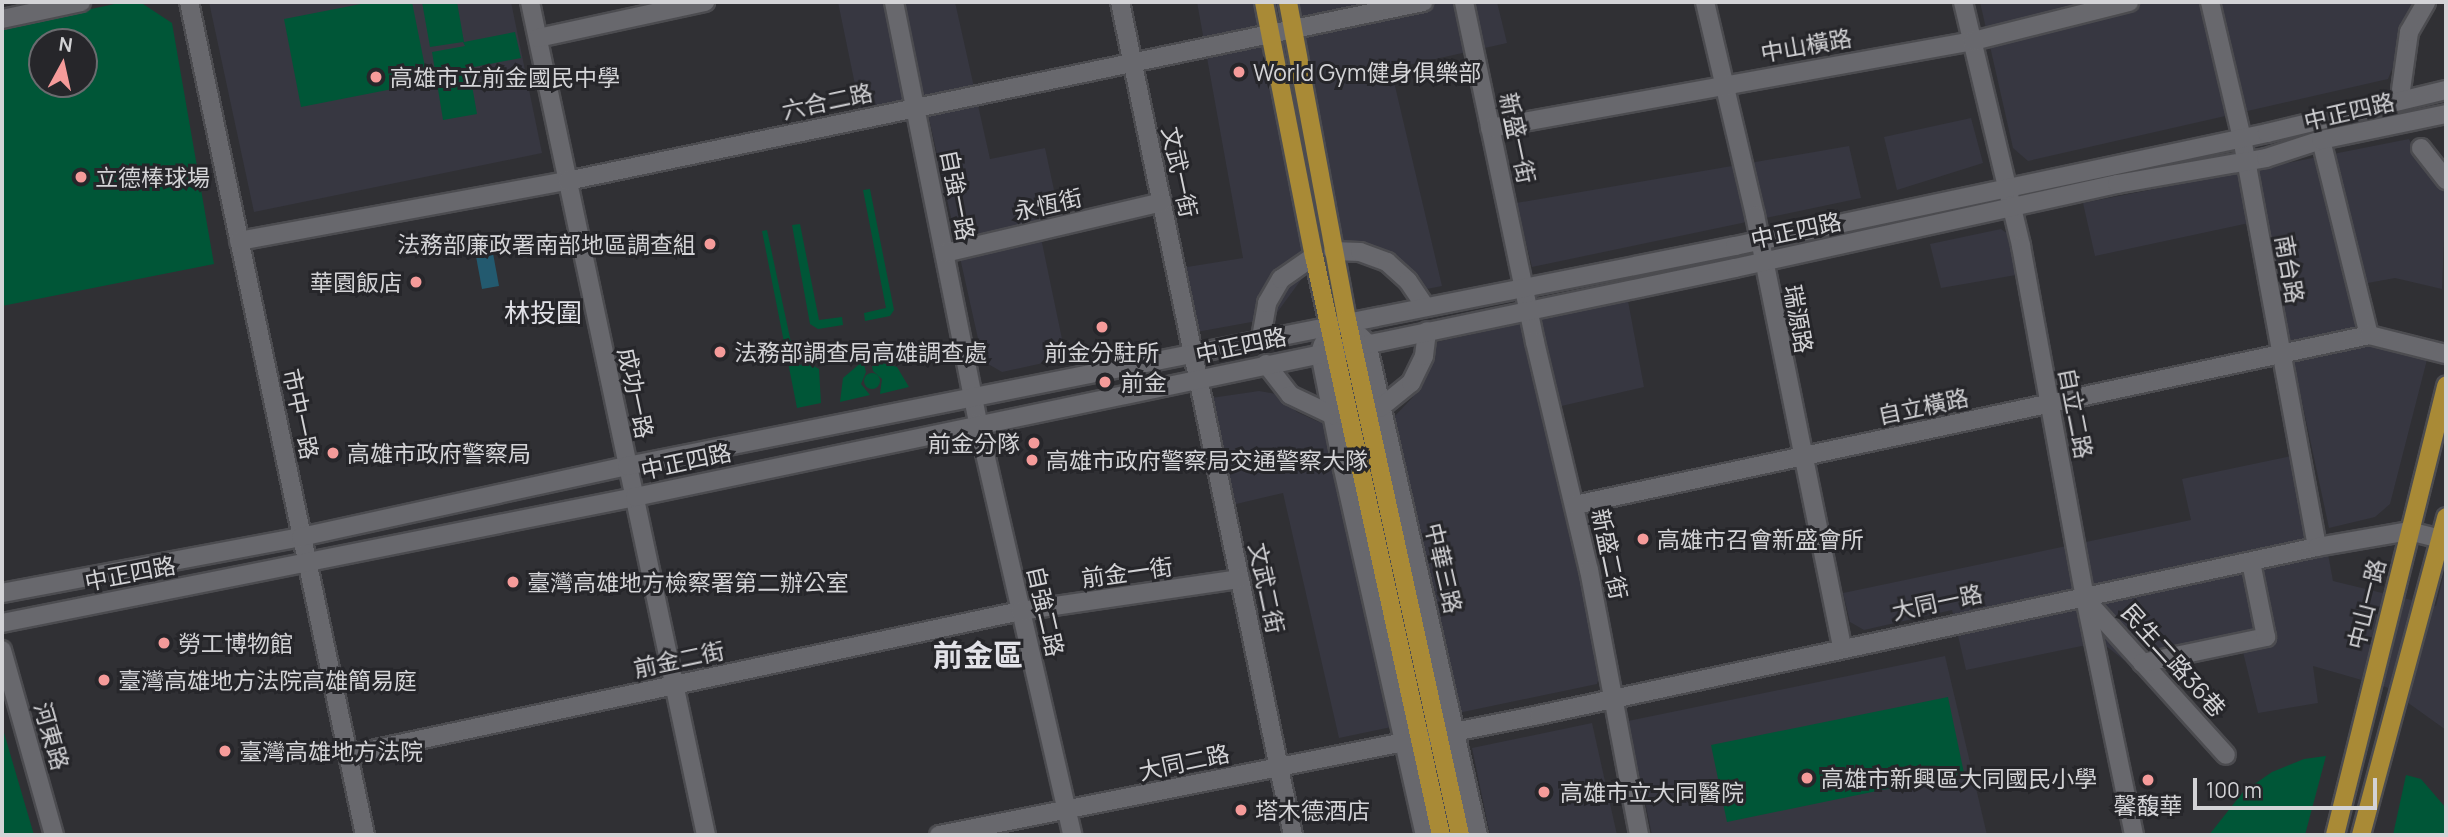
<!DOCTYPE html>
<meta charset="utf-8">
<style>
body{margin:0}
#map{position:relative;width:2448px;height:837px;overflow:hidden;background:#303034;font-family:Manrope,"Noto Sans TC",sans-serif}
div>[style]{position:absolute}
.built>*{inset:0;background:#373741}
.green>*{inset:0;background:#005637}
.round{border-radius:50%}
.water>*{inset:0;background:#235a6f}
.roads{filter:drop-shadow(2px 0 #4c4c50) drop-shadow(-2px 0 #4c4c50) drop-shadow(0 2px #4c4c50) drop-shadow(0 -2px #4c4c50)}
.minor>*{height:18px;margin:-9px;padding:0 9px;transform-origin:9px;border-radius:9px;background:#68686d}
.major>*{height:18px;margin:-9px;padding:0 9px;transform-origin:9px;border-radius:9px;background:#a98a36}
.dots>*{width:19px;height:19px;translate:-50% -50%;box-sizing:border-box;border:4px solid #26262a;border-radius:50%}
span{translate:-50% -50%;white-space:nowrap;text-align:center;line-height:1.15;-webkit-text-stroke:6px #26262a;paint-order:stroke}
.street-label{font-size:23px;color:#d3d3d6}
.poi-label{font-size:23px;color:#d3d3d6}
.left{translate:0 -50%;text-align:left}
.right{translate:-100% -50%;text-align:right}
.quarter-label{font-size:26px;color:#e1e1e7}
.district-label{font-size:30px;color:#e1e1e7;font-weight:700}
.frame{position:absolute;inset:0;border:4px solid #d3d3d6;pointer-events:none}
.north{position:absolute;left:28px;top:28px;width:70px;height:70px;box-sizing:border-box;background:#26262a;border:2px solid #6b6b6f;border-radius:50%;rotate:8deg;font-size:19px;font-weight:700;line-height:28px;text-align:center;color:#d3d3d6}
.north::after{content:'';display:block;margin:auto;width:24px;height:32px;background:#f59b9a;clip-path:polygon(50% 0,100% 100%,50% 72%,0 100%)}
.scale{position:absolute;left:2193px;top:778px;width:184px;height:32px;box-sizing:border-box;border:4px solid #d3d3d6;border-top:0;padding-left:9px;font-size:21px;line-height:24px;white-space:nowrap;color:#d3d3d6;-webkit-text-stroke:5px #26262a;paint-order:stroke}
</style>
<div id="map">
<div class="built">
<i style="clip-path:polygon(209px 2px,511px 2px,542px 153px,254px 212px)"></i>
<i style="clip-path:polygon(838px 2px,955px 2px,990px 159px,1045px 148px,1063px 232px,1041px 238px,1066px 358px,1002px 372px,983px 361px,924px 96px,860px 109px)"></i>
<i style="clip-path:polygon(1197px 2px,1497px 2px,1507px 43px,1391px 69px,1442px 286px,1422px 290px,1372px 264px,1341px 262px,1306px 273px,1273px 318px,1191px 333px,1181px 268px,1243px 258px)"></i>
<i style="clip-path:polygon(1980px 2px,2420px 2px,2388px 79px,2028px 161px,2013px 148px)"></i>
<i style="clip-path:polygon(1971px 118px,1983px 163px,1897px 190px,1884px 137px)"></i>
<i style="clip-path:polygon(2409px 139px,2419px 162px,2446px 189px,2442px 289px,2395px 278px,2357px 285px,2367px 328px,2431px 344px,2390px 504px,2375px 517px,2329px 528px,2263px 220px,2095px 256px,2083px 203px)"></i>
<i style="clip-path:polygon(1849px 146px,1861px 198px,1532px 267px,1516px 203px)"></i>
<i style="clip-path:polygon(2001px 229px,2008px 234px,2016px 275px,1941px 288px,1930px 244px)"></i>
<i style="clip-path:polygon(1628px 301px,1644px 387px,1544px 410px,1601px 670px,1597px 684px,1339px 738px,1283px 493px,1232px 505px,1211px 398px,1259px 391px,1276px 394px,1297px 412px,1319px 422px,1391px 420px,1412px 398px,1429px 369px,1436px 342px)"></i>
<i style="clip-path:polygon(2291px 456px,2313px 558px,2328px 554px,2333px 581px,2436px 606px,2446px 566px,2446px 730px,2386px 687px,2313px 666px,2318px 703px,2258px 713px,2242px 648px,2134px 668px,2101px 642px,1966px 670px,1952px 610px,1864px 630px,1850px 622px,1843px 593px,2191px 520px,2182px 479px)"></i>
<i style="clip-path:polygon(1945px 656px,1987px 835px,1652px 835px,1628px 721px)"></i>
<i style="clip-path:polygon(1592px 723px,1617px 835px,1490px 835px,1472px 748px)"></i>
</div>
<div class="green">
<i style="clip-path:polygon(evenodd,124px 2px,140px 2px,172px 23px,214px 264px,2px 306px,2px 28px,124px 2px,42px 42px,84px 42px,84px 84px,42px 84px,42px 42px)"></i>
<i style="clip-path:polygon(371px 2px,412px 2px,428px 82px,301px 107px,284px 19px)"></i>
<i style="clip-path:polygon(422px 2px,457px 2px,464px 42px,515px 32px,521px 58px,469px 68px,477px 114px,443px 120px,432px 52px,465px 46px,463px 42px,430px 47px)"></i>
<i style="clip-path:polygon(870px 189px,894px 310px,890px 316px,865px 321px,864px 313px,886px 308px,863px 190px)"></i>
<i style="clip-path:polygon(800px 224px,819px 320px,842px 317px,843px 325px,818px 329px,810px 324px,792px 225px)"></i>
<i style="clip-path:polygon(767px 230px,796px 366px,808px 363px,819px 369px,821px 403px,797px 408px,762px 231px)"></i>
<i style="clip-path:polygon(871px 360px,897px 367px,909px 387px,880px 394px,882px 379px,873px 371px)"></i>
<i style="clip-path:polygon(863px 361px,866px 372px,861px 384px,870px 395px,840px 402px,843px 378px)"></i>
<i class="round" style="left:864px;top:373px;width:16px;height:16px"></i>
<i style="clip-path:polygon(1948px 697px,1964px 773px,1727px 822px,1711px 745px)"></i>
<i style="clip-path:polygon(2px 726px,34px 835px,2px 835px)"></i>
<i style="clip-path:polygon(2326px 756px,2305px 835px,2209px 835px,2243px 792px,2272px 772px,2304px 759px)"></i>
<i style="clip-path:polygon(2406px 775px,2421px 779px,2446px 808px,2446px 835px,2393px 835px)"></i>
</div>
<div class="water">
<i style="clip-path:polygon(490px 237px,499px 286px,482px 289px,473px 240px)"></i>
</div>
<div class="roads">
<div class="minor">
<i style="left:189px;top:2px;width:851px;rotate:78.07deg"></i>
<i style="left:530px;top:2px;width:851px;rotate:78.07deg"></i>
<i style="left:894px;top:2px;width:429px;rotate:78.7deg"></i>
<i style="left:978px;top:423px;width:423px;rotate:77.1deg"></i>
<i style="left:1120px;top:2px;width:851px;rotate:78.27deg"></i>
<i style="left:1464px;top:2px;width:347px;rotate:78.2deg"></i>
<i style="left:1535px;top:342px;width:234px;rotate:76.7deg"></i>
<i style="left:1589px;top:570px;width:270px;rotate:79.3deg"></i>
<i style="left:1705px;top:2px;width:219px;rotate:76.8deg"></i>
<i style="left:1755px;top:215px;width:440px;rotate:78.6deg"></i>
<i style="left:1963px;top:2px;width:251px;rotate:76.6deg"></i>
<i style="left:2021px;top:246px;width:358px;rotate:79.7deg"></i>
<i style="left:2085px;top:598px;width:242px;rotate:78.3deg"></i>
<i style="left:2210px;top:2px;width:140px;rotate:76.8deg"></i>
<i style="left:2242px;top:138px;width:416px;rotate:79.6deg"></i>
<i style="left:2px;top:19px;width:81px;rotate:-12.1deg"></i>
<i style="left:538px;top:38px;width:171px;rotate:-12.2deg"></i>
<i style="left:2401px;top:90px;width:59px;rotate:-82.1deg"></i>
<i style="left:2409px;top:32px;width:34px;rotate:-60deg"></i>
<i style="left:1490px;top:128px;width:491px;rotate:-10.2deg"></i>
<i style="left:1973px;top:41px;width:161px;rotate:-14deg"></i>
<i style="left:2321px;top:140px;width:201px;rotate:76.2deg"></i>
<i style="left:2421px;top:148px;width:41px;rotate:52deg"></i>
<i style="left:239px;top:241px;width:333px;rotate:-10.4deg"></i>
<i style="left:567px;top:181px;width:875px;rotate:-11.81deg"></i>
<i style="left:1333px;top:251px;width:27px;rotate:2deg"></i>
<i style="left:1360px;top:252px;width:29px;rotate:20deg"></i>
<i style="left:1387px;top:262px;width:28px;rotate:42deg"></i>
<i style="left:1408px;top:281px;width:29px;rotate:56deg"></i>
<i style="left:945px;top:253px;width:223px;rotate:-13.2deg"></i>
<i style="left:1360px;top:336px;width:10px;rotate:45deg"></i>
<i style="left:1367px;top:343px;width:504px;rotate:77.29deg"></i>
<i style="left:1261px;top:338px;width:36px;rotate:-80deg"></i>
<i style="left:1267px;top:303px;width:28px;rotate:-60deg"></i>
<i style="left:1281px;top:279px;width:40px;rotate:-34.9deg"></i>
<i style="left:1323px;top:344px;width:9px;rotate:108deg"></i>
<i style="left:1320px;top:353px;width:118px;rotate:78.8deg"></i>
<i style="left:1343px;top:469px;width:375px;rotate:77.4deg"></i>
<i style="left:1266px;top:364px;width:39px;rotate:52deg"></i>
<i style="left:1290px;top:395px;width:47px;rotate:25.5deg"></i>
<i style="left:1380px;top:408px;width:40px;rotate:-39deg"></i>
<i style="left:1411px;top:383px;width:30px;rotate:-64deg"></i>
<i style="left:1424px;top:356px;width:25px;rotate:-83deg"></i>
<i style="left:1575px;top:505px;width:812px;rotate:-12.08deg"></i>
<i style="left:2369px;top:335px;width:79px;rotate:13.9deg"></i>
<i style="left:2px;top:593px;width:304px;rotate:-10.6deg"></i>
<i style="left:301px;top:537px;width:334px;rotate:-12.3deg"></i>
<i style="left:627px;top:466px;width:1130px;rotate:-11.23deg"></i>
<i style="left:1735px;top:246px;width:544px;rotate:-11.99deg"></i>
<i style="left:2267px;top:133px;width:184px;rotate:-13.5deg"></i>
<i style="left:2085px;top:599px;width:210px;rotate:47.9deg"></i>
<i style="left:2px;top:623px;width:645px;rotate:-11.26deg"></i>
<i style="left:635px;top:497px;width:1124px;rotate:-11.76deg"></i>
<i style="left:1735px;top:268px;width:391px;rotate:-12.4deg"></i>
<i style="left:2117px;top:184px;width:151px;rotate:-9.9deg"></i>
<i style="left:2266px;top:158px;width:58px;rotate:-18.1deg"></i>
<i style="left:2321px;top:140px;width:128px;rotate:-11.7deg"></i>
<i style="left:2px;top:650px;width:192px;rotate:74.3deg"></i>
<i style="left:2142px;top:663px;width:127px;rotate:-11.8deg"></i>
<i style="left:2266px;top:637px;width:76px;rotate:-101.3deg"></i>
<i style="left:348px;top:755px;width:687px;rotate:-12.09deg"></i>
<i style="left:1020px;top:611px;width:222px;rotate:-8.3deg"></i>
<i style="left:939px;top:835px;width:612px;rotate:-11.31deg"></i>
<i style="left:1539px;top:715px;width:796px;rotate:-12.19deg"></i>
<i style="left:2317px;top:547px;width:93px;rotate:-9.9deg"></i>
<i style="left:2409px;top:531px;width:38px;rotate:14deg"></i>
</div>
<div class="major">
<i style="left:1264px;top:2px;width:259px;rotate:78.9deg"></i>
<i style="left:1314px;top:256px;width:593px;rotate:77.63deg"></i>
<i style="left:1288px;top:2px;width:323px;rotate:79.5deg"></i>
<i style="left:1347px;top:320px;width:527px;rotate:77.62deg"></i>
<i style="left:2335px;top:835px;width:463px;rotate:-76.1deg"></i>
<i style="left:2361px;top:835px;width:329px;rotate:-75deg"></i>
</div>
</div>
<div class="dots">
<i style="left:1239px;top:72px;background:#f59b9a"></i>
<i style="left:376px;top:77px;background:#f59b9a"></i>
<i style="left:81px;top:177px;background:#f59b9a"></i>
<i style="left:710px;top:244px;background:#f59b9a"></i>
<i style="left:416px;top:282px;background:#f59b9a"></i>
<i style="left:1102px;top:327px;background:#f59b9a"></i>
<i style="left:720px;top:352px;background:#f59b9a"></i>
<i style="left:1105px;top:382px;background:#f59b9a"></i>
<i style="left:1034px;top:443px;background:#f59b9a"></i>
<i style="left:333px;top:453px;background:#f59b9a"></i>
<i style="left:1032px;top:460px;background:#f59b9a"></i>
<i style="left:1643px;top:539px;background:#f59b9a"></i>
<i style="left:513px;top:582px;background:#f59b9a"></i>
<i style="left:164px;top:643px;background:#f59b9a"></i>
<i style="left:104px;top:680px;background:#f59b9a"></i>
<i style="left:225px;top:751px;background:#f59b9a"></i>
<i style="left:1807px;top:778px;background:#f59b9a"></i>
<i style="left:2148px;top:780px;background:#f59b9a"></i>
<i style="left:1544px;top:792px;background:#f59b9a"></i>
<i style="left:1241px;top:810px;background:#f59b9a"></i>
</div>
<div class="street-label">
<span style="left:1806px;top:45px;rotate:-10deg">中山橫路</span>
<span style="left:827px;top:101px;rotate:-12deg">六合二路</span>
<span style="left:2349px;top:111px;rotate:-13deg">中正四路</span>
<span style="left:1518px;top:138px;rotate:78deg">新盛一街</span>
<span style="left:1180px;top:172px;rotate:78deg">文武一街</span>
<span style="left:958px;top:195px;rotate:79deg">自強一路</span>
<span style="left:1048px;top:204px;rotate:-13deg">永恆街</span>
<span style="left:1796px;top:230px;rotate:-12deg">中正四路</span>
<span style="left:2290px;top:269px;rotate:80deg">南台路</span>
<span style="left:1799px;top:319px;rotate:80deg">瑞源路</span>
<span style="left:1241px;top:345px;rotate:-12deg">中正四路</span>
<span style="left:636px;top:393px;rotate:78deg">成功一路</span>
<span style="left:1923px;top:406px;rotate:-12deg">自立橫路</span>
<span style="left:2076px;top:413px;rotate:79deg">自立二路</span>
<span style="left:301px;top:414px;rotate:78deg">市中一路</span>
<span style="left:686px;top:461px;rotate:-12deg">中正四路</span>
<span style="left:1610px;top:554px;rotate:78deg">新盛二街</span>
<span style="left:1444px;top:568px;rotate:77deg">中華三路</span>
<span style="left:1127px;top:572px;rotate:-8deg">前金一街</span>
<span style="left:130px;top:573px;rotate:-11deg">中正四路</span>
<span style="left:1267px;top:588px;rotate:78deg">文武二街</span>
<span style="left:1937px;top:602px;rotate:-12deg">大同一路</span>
<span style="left:2366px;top:604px;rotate:-76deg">中山一路</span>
<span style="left:1046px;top:611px;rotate:77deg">自強二路</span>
<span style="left:679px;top:659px;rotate:-12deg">前金二街</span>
<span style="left:2174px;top:660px;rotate:48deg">民生二路36巷</span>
<span style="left:52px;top:736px;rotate:74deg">河東路</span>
<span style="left:1184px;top:762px;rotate:-12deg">大同二路</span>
</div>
<div class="poi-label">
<span class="left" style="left:1253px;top:72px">World Gym健身俱樂部</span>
<span class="left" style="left:390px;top:77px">高雄市立前金國民中學</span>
<span class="left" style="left:95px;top:177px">立德棒球場</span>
<span class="right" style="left:696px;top:244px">法務部廉政署南部地區調查組</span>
<span class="right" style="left:402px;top:282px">華園飯店</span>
<span class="left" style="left:734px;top:352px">法務部調查局高雄調查處</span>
<span style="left:1102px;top:352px">前金分駐所</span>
<span class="left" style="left:1121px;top:382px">前金</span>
<span class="right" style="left:1020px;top:443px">前金分隊</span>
<span class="left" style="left:347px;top:453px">高雄市政府警察局</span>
<span class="left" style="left:1046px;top:460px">高雄市政府警察局交通警察大隊</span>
<span class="left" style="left:1657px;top:539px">高雄市召會新盛會所</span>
<span class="left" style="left:527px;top:582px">臺灣高雄地方檢察署第二辦公室</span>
<span class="left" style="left:178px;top:643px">勞工博物館</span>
<span class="left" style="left:118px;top:680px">臺灣高雄地方法院高雄簡易庭</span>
<span class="left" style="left:239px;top:751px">臺灣高雄地方法院</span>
<span class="left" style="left:1821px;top:778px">高雄市新興區大同國民小學</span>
<span class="left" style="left:1560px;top:792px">高雄市立大同醫院</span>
<span style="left:2148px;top:805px">馨馥華</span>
<span class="left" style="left:1255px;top:810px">塔木德酒店</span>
</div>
<div class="quarter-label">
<span style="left:543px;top:313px">林投圍</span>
</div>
<div class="district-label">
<span style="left:978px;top:655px">前金區</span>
</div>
<div class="frame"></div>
<div class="north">N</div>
<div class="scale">100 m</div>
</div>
